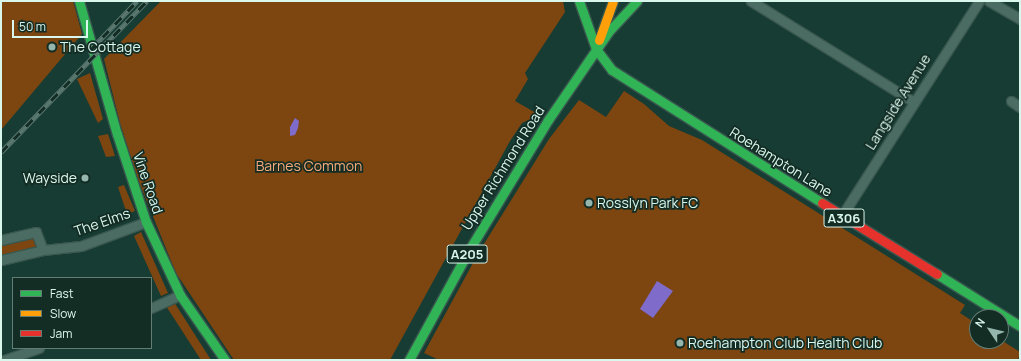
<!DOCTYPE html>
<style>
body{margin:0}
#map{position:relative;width:1021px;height:361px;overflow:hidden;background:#173c33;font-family:Manrope,sans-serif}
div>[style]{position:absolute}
.green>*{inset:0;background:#7d4510}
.water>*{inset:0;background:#7f6bc9}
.roads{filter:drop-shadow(1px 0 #39574f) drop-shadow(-1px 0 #39574f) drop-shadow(0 1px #39574f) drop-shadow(0 -1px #39574f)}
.street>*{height:9px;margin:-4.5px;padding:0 4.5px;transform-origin:4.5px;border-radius:4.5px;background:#4b6c63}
.fast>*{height:9px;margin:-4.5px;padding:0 4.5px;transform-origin:4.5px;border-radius:4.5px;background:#30b455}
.slow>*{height:9px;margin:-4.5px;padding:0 4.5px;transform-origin:4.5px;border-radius:4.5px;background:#ff9f0a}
.jam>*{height:9px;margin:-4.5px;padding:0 4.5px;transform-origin:4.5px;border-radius:4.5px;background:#e5322d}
.rail>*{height:4.5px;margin-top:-2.25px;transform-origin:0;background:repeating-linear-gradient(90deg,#132c24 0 9px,#5b7870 0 18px);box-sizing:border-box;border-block:1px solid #5b7870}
.dots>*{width:11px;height:11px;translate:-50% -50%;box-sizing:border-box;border:2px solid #132c24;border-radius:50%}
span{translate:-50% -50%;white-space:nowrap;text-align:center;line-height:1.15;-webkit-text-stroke:3.5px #132c24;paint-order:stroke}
.shield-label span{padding:1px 3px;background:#132c24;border:1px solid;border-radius:3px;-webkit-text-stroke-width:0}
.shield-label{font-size:13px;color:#d9f7ed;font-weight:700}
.poi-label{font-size:14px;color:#d9f7ed}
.left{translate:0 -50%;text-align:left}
.right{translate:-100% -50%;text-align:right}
.street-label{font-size:14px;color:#d9f7ed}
.park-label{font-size:14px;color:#f6aa7a}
.frame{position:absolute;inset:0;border:2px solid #d9f7ed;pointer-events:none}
.legend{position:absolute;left:12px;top:277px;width:140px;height:72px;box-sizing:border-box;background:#132c24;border:1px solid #627d74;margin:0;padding:5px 7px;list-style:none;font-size:12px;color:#d9f7ed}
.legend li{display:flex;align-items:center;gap:8px;height:20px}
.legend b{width:20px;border:1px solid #627d74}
.north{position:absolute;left:969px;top:309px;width:40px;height:40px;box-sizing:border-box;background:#132c24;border:1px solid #627d74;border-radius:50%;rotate:305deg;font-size:11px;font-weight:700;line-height:16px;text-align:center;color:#d9f7ed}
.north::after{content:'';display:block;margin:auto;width:14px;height:18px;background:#95b6ac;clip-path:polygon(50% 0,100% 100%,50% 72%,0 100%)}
.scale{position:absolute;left:12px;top:20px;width:76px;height:18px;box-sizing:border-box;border:2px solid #d9f7ed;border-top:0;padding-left:5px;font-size:12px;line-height:14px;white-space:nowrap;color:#d9f7ed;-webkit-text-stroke:3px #132c24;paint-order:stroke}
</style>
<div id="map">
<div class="green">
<i style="clip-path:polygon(1px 1px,73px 1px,82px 34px,1px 130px)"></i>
<i style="clip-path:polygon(161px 1px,563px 1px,565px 12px,525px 73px,528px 79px,515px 101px,536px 113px,533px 118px,522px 123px,510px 141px,390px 360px,234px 360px,176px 273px,139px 182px,120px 123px,104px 59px)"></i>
<i style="clip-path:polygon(90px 73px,103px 119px,98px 123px,77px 79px)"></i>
<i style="clip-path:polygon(624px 91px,644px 104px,669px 126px,702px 140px,965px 305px,960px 313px,977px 324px,977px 341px,1001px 340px,1020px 352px,1018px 360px,439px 360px,424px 353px,479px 252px,549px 139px,579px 100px,606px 117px)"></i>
<i style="clip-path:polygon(108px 134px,115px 156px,106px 157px,98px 136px)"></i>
<i style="clip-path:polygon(124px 185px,135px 211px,127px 214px,118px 187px)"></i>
<i style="clip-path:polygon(141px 232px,168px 293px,161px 296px,134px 236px)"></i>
<i style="clip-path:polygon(33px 236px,37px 247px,1px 256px,1px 245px)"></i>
<i style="clip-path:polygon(174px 302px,211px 360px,201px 360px,166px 306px)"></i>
</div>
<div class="water">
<i style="clip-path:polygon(295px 118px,299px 121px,298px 128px,295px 135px,290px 136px,290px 127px)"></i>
<i style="clip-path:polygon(657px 281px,673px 291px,653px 318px,640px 309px)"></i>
</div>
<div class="roads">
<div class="street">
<i style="left:751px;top:1px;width:192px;rotate:31.8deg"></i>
<i style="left:989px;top:1px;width:36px;rotate:30deg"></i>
<i style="left:1011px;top:101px;width:11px;rotate:34deg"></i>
<i style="left:841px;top:217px;width:256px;rotate:-57.4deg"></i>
<i style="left:1px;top:240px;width:36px;rotate:-13deg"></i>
<i style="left:36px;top:232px;width:19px;rotate:69deg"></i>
<i style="left:1px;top:260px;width:43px;rotate:-13.4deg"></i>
<i style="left:43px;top:250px;width:38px;rotate:-6deg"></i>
<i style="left:81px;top:246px;width:69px;rotate:-20.3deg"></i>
<i style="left:151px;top:308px;width:32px;rotate:-24deg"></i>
<i style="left:4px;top:360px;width:37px;rotate:-19deg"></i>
</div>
<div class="fast">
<i style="left:79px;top:1px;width:138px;rotate:74.1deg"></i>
<i style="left:117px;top:134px;width:93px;rotate:71.8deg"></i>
<i style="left:146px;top:222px;width:81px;rotate:65deg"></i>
<i style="left:180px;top:295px;width:79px;rotate:55.3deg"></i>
<i style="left:579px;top:1px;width:51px;rotate:70.5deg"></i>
<i style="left:596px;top:49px;width:26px;rotate:53deg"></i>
<i style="left:612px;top:70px;width:249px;rotate:32.3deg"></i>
<i style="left:937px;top:274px;width:98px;rotate:32.1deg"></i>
<i style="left:409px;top:360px;width:125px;rotate:-61.4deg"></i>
<i style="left:469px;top:250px;width:152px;rotate:-58.7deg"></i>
<i style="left:548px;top:120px;width:108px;rotate:-55.6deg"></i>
<i style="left:609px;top:31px;width:41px;rotate:-47deg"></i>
</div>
<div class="slow">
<i style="left:599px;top:40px;width:41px;rotate:-70.3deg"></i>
</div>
<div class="jam">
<i style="left:822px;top:203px;width:135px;rotate:31.7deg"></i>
</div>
</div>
<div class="rail">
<i style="left:90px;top:50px;width:68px;rotate:-46.2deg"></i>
<i style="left:1px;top:152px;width:210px;rotate:-46deg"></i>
</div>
<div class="dots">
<i style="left:52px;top:47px;background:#95b6ac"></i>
<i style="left:85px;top:178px;background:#95b6ac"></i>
<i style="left:589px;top:203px;background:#95b6ac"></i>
<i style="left:680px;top:343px;background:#95b6ac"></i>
</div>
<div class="shield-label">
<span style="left:844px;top:218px">A306</span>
<span style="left:467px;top:254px">A205</span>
</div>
<div class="poi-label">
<span class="left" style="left:60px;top:47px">The Cottage</span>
<span class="right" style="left:77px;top:178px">Wayside</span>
<span class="left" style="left:597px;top:203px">Rosslyn Park FC</span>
<span class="left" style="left:688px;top:343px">Roehampton Club Health Club</span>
</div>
<div class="street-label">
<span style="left:898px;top:102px;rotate:-58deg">Langside Avenue</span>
<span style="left:781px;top:162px;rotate:32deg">Roehampton Lane</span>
<span style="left:503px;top:168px;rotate:-58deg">Upper Richmond Road</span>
<span style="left:148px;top:183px;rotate:71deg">Vine Road</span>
<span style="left:102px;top:222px;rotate:-19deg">The Elms</span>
</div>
<div class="park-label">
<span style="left:309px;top:166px">Barnes Common</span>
</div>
<div class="frame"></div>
<ul class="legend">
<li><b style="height:5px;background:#30b455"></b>Fast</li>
<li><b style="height:5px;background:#ff9f0a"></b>Slow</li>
<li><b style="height:5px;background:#e5322d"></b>Jam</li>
</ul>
<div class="north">N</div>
<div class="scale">50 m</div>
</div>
